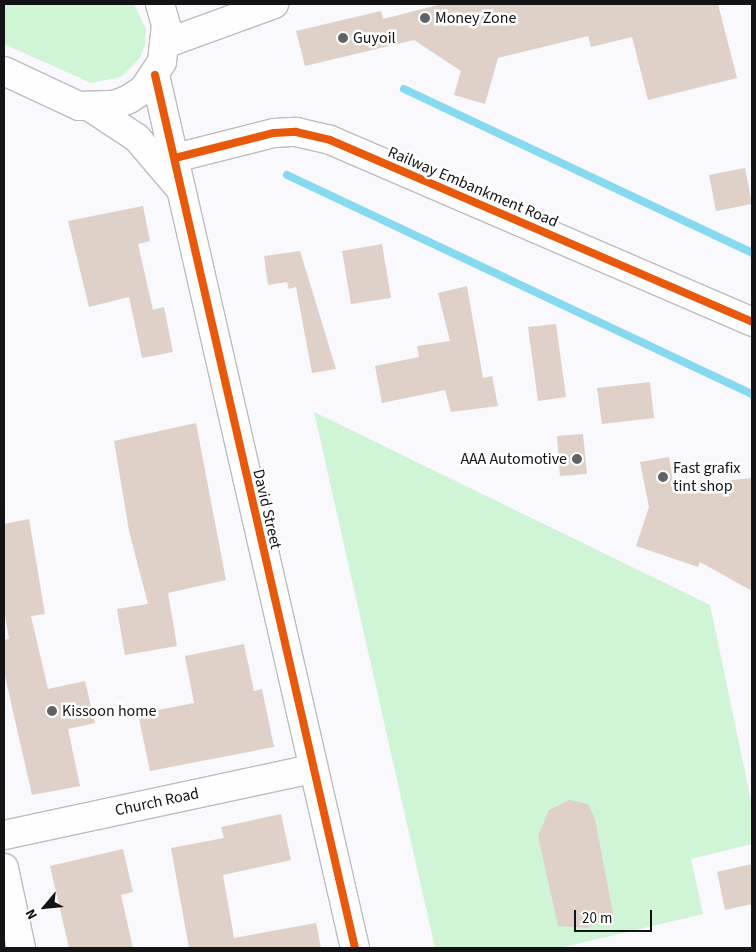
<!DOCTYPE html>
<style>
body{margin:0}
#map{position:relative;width:756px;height:952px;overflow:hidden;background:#f8f8fd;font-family:"Source Sans 3",sans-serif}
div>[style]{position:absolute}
.green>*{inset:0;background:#d0f4d6}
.stream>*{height:8px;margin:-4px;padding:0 4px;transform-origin:4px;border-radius:4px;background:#87d9f0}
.building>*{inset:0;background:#dfd1c8}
.roads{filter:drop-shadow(1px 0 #bcbcc0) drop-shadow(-1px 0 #bcbcc0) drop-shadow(0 1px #bcbcc0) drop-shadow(0 -1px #bcbcc0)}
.minor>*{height:28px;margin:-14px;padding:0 14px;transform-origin:14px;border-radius:14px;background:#fefeff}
.tertiary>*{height:28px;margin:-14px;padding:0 14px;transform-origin:14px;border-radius:14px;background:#fefeff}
.secondary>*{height:28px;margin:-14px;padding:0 14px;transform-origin:14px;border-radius:14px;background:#fefeff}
.cycleway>*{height:8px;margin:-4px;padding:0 4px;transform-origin:4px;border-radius:4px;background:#e8590c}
.dots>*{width:14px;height:14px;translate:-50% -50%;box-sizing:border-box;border:2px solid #fff;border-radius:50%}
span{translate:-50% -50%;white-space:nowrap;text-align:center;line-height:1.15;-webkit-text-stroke:5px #fff;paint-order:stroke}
.poi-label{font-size:16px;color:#131315}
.left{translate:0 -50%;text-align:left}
.right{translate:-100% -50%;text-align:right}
.street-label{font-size:16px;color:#131315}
.frame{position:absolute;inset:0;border:5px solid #131315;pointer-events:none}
.north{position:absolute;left:20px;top:882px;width:50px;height:50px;-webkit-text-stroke:4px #fff;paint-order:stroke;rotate:242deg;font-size:14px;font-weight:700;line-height:20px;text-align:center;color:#131315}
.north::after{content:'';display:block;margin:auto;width:18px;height:22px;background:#131315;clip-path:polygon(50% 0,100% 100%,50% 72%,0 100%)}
.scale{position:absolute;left:574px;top:910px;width:78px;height:22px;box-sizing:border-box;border:2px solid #131315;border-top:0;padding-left:6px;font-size:15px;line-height:18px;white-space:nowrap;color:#131315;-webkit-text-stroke:4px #fff;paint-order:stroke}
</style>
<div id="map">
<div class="green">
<i style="clip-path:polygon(4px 4px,134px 4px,146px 29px,145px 45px,140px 58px,121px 77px,91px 83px,4px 44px)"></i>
<i style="clip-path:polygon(314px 412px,710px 605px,752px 805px,752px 844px,691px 859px,703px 914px,560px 948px,435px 948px)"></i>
</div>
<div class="stream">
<i style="left:404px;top:89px;width:385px;rotate:25.2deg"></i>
<i style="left:287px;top:175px;width:514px;rotate:25.22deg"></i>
</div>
<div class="building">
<i style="clip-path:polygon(442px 4px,718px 4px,737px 78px,648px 100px,632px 37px,591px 47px,588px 36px,498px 58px,485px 104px,454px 95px,461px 71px,414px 40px,305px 66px,296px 31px,381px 11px,383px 19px)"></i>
<i style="clip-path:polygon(745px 168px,752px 204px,716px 211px,709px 175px)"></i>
<i style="clip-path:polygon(143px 206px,150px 241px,138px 244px,153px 310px,164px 307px,173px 352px,142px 358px,129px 297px,89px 307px,68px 221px)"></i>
<i style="clip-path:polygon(382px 244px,391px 298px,351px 304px,342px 251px)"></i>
<i style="clip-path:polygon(300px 251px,308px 277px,336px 369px,312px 373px,296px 287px,289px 289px,287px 282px,268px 285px,264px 256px)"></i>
<i style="clip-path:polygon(467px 286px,483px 378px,492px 376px,498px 406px,451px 412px,445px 390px,382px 403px,375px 366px,419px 357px,417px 346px,450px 341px,438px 293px)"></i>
<i style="clip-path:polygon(556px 324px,566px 397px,538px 401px,528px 327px)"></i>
<i style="clip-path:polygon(650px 382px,654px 418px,602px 424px,597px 388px)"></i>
<i style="clip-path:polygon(196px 423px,226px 580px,168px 593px,177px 646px,125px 655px,117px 609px,148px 604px,129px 531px,114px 441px)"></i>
<i style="clip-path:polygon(583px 434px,587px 474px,560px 476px,557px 436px)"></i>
<i style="clip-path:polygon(669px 457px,674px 486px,752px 478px,752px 591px,700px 562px,698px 567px,636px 546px,649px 507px,640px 462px)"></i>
<i style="clip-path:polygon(29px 519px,45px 614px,31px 616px,48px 689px,85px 681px,95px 723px,68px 729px,80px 786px,32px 795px,4px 672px,4px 640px,9px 639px,4px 610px,4px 524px)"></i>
<i style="clip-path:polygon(244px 644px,254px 691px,262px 689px,274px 747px,150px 771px,138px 714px,194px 703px,185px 656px)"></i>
<i style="clip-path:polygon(569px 800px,588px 804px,595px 819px,613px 914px,587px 928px,558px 926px,538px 836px,549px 810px)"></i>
<i style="clip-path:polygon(281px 814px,291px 860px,223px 875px,234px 938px,316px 923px,321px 948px,189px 948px,171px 848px,224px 838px,221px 827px)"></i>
<i style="clip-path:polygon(123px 849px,133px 892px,121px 895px,133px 948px,69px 948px,50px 866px)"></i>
<i style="clip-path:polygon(752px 864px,752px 904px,725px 910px,717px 872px)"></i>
</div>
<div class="roads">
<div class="minor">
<i style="left:175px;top:158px;width:102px;rotate:-14.2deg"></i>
<i style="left:274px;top:133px;width:22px;rotate:-3deg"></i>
<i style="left:296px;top:132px;width:35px;rotate:13deg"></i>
<i style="left:330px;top:140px;width:460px;rotate:23.3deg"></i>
<i style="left:4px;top:835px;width:314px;rotate:-12.1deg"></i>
<i style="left:4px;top:868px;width:82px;rotate:78deg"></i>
</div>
<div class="tertiary">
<i style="left:155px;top:75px;width:896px;rotate:77.1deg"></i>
<i style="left:90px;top:107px;width:56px;rotate:33.4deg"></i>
<i style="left:137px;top:138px;width:62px;rotate:49.6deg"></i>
</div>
<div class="secondary">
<i style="left:167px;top:43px;width:114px;rotate:-20deg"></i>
<i style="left:4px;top:71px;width:83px;rotate:25deg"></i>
<i style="left:79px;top:106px;width:36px;rotate:-2deg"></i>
<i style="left:115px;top:105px;width:15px;rotate:-23deg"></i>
<i style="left:129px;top:99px;width:17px;rotate:-33deg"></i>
<i style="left:143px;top:90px;width:34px;rotate:-56deg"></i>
<i style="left:162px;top:62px;width:37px;rotate:-84deg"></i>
<i style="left:166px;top:25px;width:22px;rotate:-106deg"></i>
</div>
</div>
<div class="cycleway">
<i style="left:155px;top:75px;width:896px;rotate:77.1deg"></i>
<i style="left:175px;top:158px;width:102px;rotate:-14.2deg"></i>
<i style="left:274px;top:133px;width:22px;rotate:-3deg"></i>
<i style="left:296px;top:132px;width:35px;rotate:13deg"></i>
<i style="left:330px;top:140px;width:460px;rotate:23.3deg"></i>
</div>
<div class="dots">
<i style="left:425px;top:18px;background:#636366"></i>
<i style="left:343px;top:38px;background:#636366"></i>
<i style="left:577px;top:459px;background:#636366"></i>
<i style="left:663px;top:477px;background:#636366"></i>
<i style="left:52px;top:711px;background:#636366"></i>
</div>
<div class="poi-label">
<span class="left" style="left:435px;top:18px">Money Zone</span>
<span class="left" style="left:353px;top:38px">Guyoil</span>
<span class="right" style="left:567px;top:459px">AAA Automotive</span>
<span class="left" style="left:673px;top:477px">Fast grafix<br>tint shop</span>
<span class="left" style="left:62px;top:711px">Kissoon home</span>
</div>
<div class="street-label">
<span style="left:473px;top:187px;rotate:23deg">Railway Embankment Road</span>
<span style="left:267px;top:509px;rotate:77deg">David Street</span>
<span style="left:157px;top:802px;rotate:-12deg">Church Road</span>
</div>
<div class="frame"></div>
<div class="north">N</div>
<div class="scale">20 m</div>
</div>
